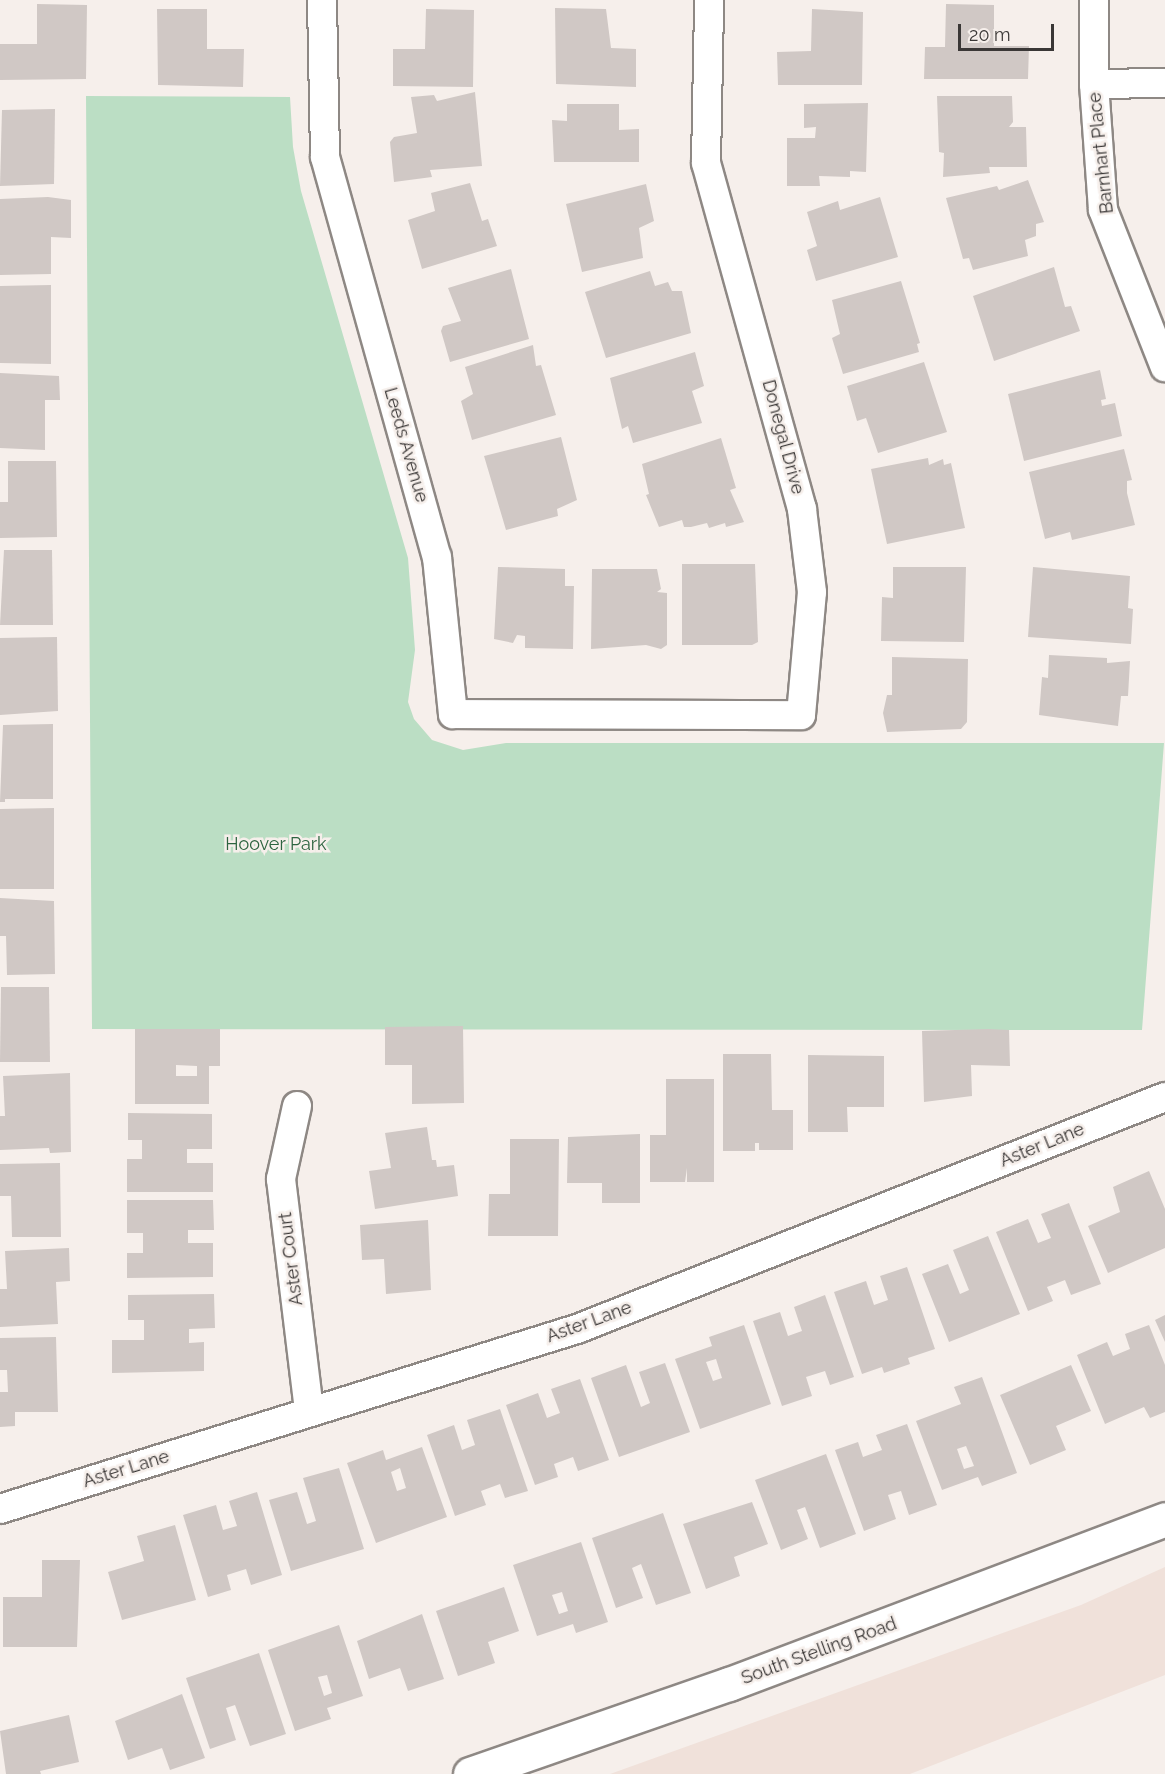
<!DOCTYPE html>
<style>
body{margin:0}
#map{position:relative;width:1165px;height:1774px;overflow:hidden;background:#f6efeb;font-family:Raleway,sans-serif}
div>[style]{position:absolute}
.built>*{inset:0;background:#f0e1da}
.green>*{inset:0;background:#bbdec4}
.building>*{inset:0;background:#d0c8c5}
.roads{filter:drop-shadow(2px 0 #8e8884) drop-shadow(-2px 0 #8e8884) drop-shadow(0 2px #8e8884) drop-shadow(0 -2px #8e8884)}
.street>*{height:28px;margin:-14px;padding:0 14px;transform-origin:14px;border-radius:14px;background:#fff}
.secondary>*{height:33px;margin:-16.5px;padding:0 16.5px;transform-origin:16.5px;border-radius:16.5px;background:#fff}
span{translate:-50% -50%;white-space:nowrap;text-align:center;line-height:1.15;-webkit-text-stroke:5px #f6efeb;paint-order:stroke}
.street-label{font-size:18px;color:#3a3736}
.park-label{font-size:18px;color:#2d6440}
.scale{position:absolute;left:958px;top:24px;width:96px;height:27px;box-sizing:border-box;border:3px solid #3a3736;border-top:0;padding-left:8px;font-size:18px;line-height:21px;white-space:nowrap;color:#3a3736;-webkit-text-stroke:4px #f6efeb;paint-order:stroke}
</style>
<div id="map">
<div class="built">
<i style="clip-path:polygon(1165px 1567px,1165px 1675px,910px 1774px,610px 1774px,1081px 1605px)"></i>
</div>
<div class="green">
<i style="clip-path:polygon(86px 96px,290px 97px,293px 147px,301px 191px,408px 558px,415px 650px,408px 702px,414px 719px,432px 740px,463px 750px,506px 743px,1164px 743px,1142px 1030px,92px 1029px)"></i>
</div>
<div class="building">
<i style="clip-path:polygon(37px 4px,87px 5px,86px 79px,0 80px,0 44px,37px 44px)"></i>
<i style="clip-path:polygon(946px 4px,994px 5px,994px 46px,1029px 46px,1028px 79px,924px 79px,925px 47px,945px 47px)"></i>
<i style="clip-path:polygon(555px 8px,606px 9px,611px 48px,636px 49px,636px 87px,556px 84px)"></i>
<i style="clip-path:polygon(157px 9px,207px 9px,207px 49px,244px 49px,243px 87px,158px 85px)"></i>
<i style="clip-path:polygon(426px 9px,474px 10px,473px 87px,393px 86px,393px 49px,425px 49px)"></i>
<i style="clip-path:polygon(812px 9px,863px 12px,862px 85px,778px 85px,777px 52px,811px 51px)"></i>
<i style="clip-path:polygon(475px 92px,482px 166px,430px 170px,432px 177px,394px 182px,390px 142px,394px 137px,417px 133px,411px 97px,434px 95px,437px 101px)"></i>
<i style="clip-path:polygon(937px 96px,1012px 96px,1013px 122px,1009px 127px,1026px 127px,1027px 167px,989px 167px,990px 173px,943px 177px,944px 153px,939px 152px)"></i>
<i style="clip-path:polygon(868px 103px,866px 172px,850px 171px,850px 177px,819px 176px,820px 186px,787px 186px,787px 138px,815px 138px,816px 127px,804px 128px,804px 104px)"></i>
<i style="clip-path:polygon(567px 104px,619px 104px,619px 130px,639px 129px,639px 162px,554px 162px,552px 120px,567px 121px)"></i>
<i style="clip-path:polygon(55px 109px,54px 184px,0 186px,2px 110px)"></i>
<i style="clip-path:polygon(1028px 180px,1044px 222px,1036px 224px,1036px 236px,1025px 240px,1028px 256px,973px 270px,969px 258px,963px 259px,946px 198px,997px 186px,999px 190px)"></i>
<i style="clip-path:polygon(470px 183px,482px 221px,488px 219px,497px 246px,422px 269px,408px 220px,435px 211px,431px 193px)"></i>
<i style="clip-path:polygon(646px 184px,654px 221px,639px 228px,643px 258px,582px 272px,566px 204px)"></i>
<i style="clip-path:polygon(48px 197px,71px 200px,71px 238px,51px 237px,51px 274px,0 275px,0 199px)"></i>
<i style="clip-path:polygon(880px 197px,898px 257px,816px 281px,807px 250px,817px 246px,807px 212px,838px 201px,840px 210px)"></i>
<i style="clip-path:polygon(1054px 267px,1065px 307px,1071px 306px,1080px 331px,994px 361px,973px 296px)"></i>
<i style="clip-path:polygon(511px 269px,529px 339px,450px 362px,441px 331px,443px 326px,461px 321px,448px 288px)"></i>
<i style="clip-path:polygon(650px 271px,655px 286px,668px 282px,672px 291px,682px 291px,691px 333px,606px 358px,585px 292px)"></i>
<i style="clip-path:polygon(901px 281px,920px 343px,917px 344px,919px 352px,843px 374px,832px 338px,840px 334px,832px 300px)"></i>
<i style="clip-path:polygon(51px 285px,51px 364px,0 363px,0 286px)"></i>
<i style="clip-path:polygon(533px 345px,536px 366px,541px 365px,556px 415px,472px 440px,461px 401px,473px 394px,465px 367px)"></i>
<i style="clip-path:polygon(695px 352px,704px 386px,692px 391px,702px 423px,633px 443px,628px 426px,622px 429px,610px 378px)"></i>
<i style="clip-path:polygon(924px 362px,947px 432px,878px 453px,866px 418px,857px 421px,847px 386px)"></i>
<i style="clip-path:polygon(1100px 370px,1106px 399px,1101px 400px,1102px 406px,1115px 403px,1122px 436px,1024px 461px,1008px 394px)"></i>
<i style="clip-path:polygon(0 373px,59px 376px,60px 400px,45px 400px,45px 450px,0 448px)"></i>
<i style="clip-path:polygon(561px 437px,577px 500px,557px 509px,558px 516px,506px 530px,484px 456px)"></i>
<i style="clip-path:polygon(721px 438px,736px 488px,730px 490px,744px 522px,726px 527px,725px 523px,709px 528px,707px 523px,691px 527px,684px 527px,682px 520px,659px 527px,646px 495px,649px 494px,642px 464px)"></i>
<i style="clip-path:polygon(1124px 449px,1132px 480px,1127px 481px,1127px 493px,1135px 525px,1072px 540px,1070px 532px,1045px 539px,1029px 472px)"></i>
<i style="clip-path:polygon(928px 458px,929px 465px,943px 459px,944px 465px,951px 463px,965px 528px,887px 544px,871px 469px)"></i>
<i style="clip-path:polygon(8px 461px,56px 461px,57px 537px,0 538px,0 502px,8px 502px)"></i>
<i style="clip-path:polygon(4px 550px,52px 550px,53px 625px,0 625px)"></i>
<i style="clip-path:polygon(682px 564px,755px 564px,758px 642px,752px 645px,682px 645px)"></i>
<i style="clip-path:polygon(498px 567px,565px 569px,565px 586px,574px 586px,573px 649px,525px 648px,525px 636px,517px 635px,513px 643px,494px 639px)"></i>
<i style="clip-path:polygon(893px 567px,966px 567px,964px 642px,881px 641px,882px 597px,893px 598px)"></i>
<i style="clip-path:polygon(1033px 567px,1130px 576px,1128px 608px,1133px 609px,1131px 644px,1028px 637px)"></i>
<i style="clip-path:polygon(592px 569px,657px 569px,661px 589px,657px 592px,667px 593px,667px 645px,661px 649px,646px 645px,591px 649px)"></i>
<i style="clip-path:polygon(57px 637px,58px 711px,0 715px,0 638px)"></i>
<i style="clip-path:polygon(1049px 655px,1107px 658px,1107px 663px,1130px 661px,1128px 696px,1121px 696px,1118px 726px,1039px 715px,1042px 677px,1048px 678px)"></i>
<i style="clip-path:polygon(892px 657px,968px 659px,967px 722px,961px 729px,887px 732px,883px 713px,887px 695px,892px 695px)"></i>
<i style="clip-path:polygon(53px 724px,53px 799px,5px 799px,5px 802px,0 802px,3px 725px)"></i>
<i style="clip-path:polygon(54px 808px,54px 889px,0 889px,0 809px)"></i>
<i style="clip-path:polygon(0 898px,54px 901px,55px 974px,7px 975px,6px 936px,0 936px)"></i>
<i style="clip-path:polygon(1px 987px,49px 987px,50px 1062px,0 1062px)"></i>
<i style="clip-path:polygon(463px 1026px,464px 1103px,412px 1104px,412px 1065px,385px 1065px,385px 1027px)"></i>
<i style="clip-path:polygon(evenodd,135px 1029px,220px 1029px,220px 1066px,209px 1066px,209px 1104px,135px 1104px,135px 1029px,176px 1065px,197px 1066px,197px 1076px,176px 1076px,176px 1065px)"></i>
<i style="clip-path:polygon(988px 1029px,1009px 1030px,1010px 1066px,971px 1065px,972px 1096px,924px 1102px,922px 1031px)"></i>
<i style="clip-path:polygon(723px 1054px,771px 1054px,772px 1110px,793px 1110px,793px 1150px,759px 1150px,759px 1143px,755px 1143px,755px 1151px,723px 1151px)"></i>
<i style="clip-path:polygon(808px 1055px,884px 1056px,884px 1107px,847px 1107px,848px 1132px,808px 1132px)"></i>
<i style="clip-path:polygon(70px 1073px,71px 1152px,50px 1153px,49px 1148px,0 1150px,0 1116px,5px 1116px,3px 1076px)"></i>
<i style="clip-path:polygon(666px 1079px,714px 1079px,714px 1182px,687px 1182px,687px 1168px,685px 1182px,650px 1182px,650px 1135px,666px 1135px)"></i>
<i style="clip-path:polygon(128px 1113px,212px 1114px,212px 1149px,187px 1149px,187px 1163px,213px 1163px,213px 1192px,127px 1192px,127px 1159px,142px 1159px,142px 1140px,128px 1140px)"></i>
<i style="clip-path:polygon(427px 1127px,432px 1160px,436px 1160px,437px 1167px,454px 1165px,458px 1196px,375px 1209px,369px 1171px,391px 1168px,385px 1133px)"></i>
<i style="clip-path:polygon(640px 1134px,640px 1203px,602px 1203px,602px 1183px,567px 1183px,568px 1137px)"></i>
<i style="clip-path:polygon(510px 1139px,559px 1139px,558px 1236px,488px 1236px,489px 1194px,510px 1194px)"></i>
<i style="clip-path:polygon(60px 1163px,61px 1237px,12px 1237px,11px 1196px,0 1196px,0 1164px)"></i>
<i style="clip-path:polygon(1149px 1171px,1165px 1209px,1165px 1248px,1108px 1273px,1088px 1226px,1120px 1212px,1113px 1187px)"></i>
<i style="clip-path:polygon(127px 1200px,213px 1200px,214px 1230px,188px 1230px,188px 1243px,213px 1243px,213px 1277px,127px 1278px,127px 1253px,143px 1253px,143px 1233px,127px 1233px)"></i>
<i style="clip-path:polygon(1069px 1203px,1101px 1284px,1071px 1295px,1065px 1280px,1047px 1287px,1053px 1301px,1028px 1311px,996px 1232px,1028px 1219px,1038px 1243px,1051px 1238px,1041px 1214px)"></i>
<i style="clip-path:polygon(428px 1220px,431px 1290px,386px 1294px,384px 1259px,362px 1260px,360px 1225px)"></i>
<i style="clip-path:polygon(988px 1236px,1020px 1314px,949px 1342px,922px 1274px,948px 1264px,960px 1294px,969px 1290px,953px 1250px)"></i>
<i style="clip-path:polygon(69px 1248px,70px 1281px,56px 1282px,58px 1324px,0 1327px,0 1289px,7px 1289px,5px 1251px)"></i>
<i style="clip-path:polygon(907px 1267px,935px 1349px,908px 1358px,910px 1364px,884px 1373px,882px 1367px,862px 1374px,834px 1292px,866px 1281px,874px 1305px,888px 1300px,880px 1276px)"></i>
<i style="clip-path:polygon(214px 1294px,215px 1328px,189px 1329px,189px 1343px,204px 1342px,204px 1371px,112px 1373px,112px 1340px,144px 1340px,144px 1320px,128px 1320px,128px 1295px)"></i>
<i style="clip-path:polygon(825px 1295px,854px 1377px,830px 1385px,825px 1371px,806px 1377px,812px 1396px,782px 1406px,753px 1321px,780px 1312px,788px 1336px,802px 1331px,794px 1307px)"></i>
<i style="clip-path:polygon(1165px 1315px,1165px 1342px,1155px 1320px)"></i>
<i style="clip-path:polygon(evenodd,744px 1325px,771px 1404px,700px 1429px,675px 1359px,712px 1346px,709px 1337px,744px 1325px,716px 1359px,722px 1378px,713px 1381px,706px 1362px,716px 1359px)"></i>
<i style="clip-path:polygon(1149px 1325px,1165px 1365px,1165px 1412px,1150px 1418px,1144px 1407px,1105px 1424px,1077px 1355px,1107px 1342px,1113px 1356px,1130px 1349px,1125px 1334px)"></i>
<i style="clip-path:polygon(56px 1337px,58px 1412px,15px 1412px,15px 1426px,0 1427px,0 1392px,8px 1392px,7px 1370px,0 1370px,0 1338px)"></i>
<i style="clip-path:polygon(665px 1363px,690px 1432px,619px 1457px,591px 1378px,626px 1365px,641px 1407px,650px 1403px,639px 1372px)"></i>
<i style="clip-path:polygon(1071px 1365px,1091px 1411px,1056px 1426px,1066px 1450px,1030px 1465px,1000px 1395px)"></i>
<i style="clip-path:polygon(evenodd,982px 1377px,1017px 1473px,982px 1486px,978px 1477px,942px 1490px,916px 1421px,961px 1404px,954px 1387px,982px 1377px,966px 1446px,974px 1466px,964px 1469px,957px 1449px,966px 1446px)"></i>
<i style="clip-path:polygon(580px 1379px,609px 1460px,578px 1471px,573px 1457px,554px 1464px,558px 1477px,535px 1485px,506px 1405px,538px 1393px,547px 1418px,560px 1413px,551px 1389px)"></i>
<i style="clip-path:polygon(500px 1409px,528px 1491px,505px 1498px,500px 1484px,481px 1491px,486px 1505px,455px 1516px,427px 1435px,454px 1425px,462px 1450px,475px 1445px,467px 1420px)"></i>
<i style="clip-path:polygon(907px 1424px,937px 1505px,909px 1515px,901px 1491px,888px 1495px,896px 1519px,864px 1531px,835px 1450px,858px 1442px,863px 1457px,882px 1450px,876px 1435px)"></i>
<i style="clip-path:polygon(evenodd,422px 1447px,447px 1517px,376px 1543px,347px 1463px,383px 1450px,386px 1460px,422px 1447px,400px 1468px,406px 1488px,397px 1491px,391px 1472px,400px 1468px)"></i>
<i style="clip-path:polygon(826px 1454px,856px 1534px,820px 1548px,805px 1507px,797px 1510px,808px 1539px,781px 1550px,755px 1480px)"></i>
<i style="clip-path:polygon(339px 1468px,364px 1549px,291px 1571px,269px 1500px,297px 1492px,307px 1524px,316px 1521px,303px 1478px)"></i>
<i style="clip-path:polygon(257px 1492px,282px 1575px,251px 1585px,246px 1569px,227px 1575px,231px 1590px,208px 1597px,183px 1515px,216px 1505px,223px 1530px,237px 1526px,229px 1501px)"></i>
<i style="clip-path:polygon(752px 1502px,768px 1544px,734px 1557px,740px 1576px,706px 1589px,683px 1524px)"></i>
<i style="clip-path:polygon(663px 1513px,691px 1593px,656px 1605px,641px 1564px,632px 1568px,643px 1598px,616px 1608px,592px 1538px)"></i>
<i style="clip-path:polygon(175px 1525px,196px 1600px,122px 1620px,108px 1572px,144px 1561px,137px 1536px)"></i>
<i style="clip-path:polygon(evenodd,581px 1542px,608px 1622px,576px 1633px,573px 1624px,537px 1636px,513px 1565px,581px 1542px,562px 1592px,568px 1611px,559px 1614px,552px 1595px,562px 1592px)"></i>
<i style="clip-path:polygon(42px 1560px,80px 1560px,77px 1647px,3px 1647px,3px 1597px,42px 1597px)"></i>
<i style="clip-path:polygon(504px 1587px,519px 1631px,488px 1642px,495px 1663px,458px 1676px,436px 1611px)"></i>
<i style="clip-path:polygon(422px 1614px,444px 1679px,408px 1691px,400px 1668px,369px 1679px,357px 1641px)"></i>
<i style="clip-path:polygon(evenodd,339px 1625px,363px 1696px,327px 1708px,331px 1719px,295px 1731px,268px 1650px,339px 1625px,327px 1675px,332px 1693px,324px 1696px,318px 1677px,327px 1675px)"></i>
<i style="clip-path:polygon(259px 1653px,286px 1734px,250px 1746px,235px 1705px,226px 1708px,236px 1740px,210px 1749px,186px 1678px)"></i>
<i style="clip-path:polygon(182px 1694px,205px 1758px,170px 1770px,162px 1748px,128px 1760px,115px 1721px)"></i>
<i style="clip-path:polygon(69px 1715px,79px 1762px,40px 1771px,41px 1774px,6px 1774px,0 1731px)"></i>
</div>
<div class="roads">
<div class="street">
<i style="left:322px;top:0;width:157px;rotate:88.9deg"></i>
<i style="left:325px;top:157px;width:415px;rotate:74.4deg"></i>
<i style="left:437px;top:557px;width:158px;rotate:84.2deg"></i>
<i style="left:453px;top:714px;width:348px;rotate:0.2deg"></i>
<i style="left:801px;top:715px;width:123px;rotate:-84.9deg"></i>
<i style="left:812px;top:592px;width:84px;rotate:-96.9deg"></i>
<i style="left:802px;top:509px;width:359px;rotate:-105.5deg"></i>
<i style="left:706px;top:163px;width:163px;rotate:-88.9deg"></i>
<i style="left:1094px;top:0;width:84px;rotate:90deg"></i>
<i style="left:1094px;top:84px;width:126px;rotate:85.9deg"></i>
<i style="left:1103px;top:210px;width:169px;rotate:68.5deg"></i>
<i style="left:1094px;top:84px;width:71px;rotate:-0.8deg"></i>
<i style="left:297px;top:1106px;width:75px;rotate:102.4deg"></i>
<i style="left:281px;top:1179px;width:235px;rotate:83.1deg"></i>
<i style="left:0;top:1509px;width:604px;rotate:-17.33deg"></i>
<i style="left:577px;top:1329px;width:632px;rotate:-21.53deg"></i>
</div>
<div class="secondary">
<i style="left:470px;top:1774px;width:274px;rotate:-19.2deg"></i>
<i style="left:729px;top:1684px;width:466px;rotate:-20.7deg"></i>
</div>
</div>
<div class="street-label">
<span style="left:1101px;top:153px;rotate:-96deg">Barnhart Place</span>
<span style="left:783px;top:437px;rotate:75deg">Donegal Drive</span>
<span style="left:406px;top:445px;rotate:74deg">Leeds Avenue</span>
<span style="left:1042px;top:1145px;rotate:-22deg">Aster Lane</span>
<span style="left:291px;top:1259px;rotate:-97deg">Aster Court</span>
<span style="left:589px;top:1322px;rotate:-20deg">Aster Lane</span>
<span style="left:126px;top:1469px;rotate:-17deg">Aster Lane</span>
<span style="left:819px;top:1651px;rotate:-20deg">South Stelling Road</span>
</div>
<div class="park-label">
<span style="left:276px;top:844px">Hoover Park</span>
</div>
<div class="scale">20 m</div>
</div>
